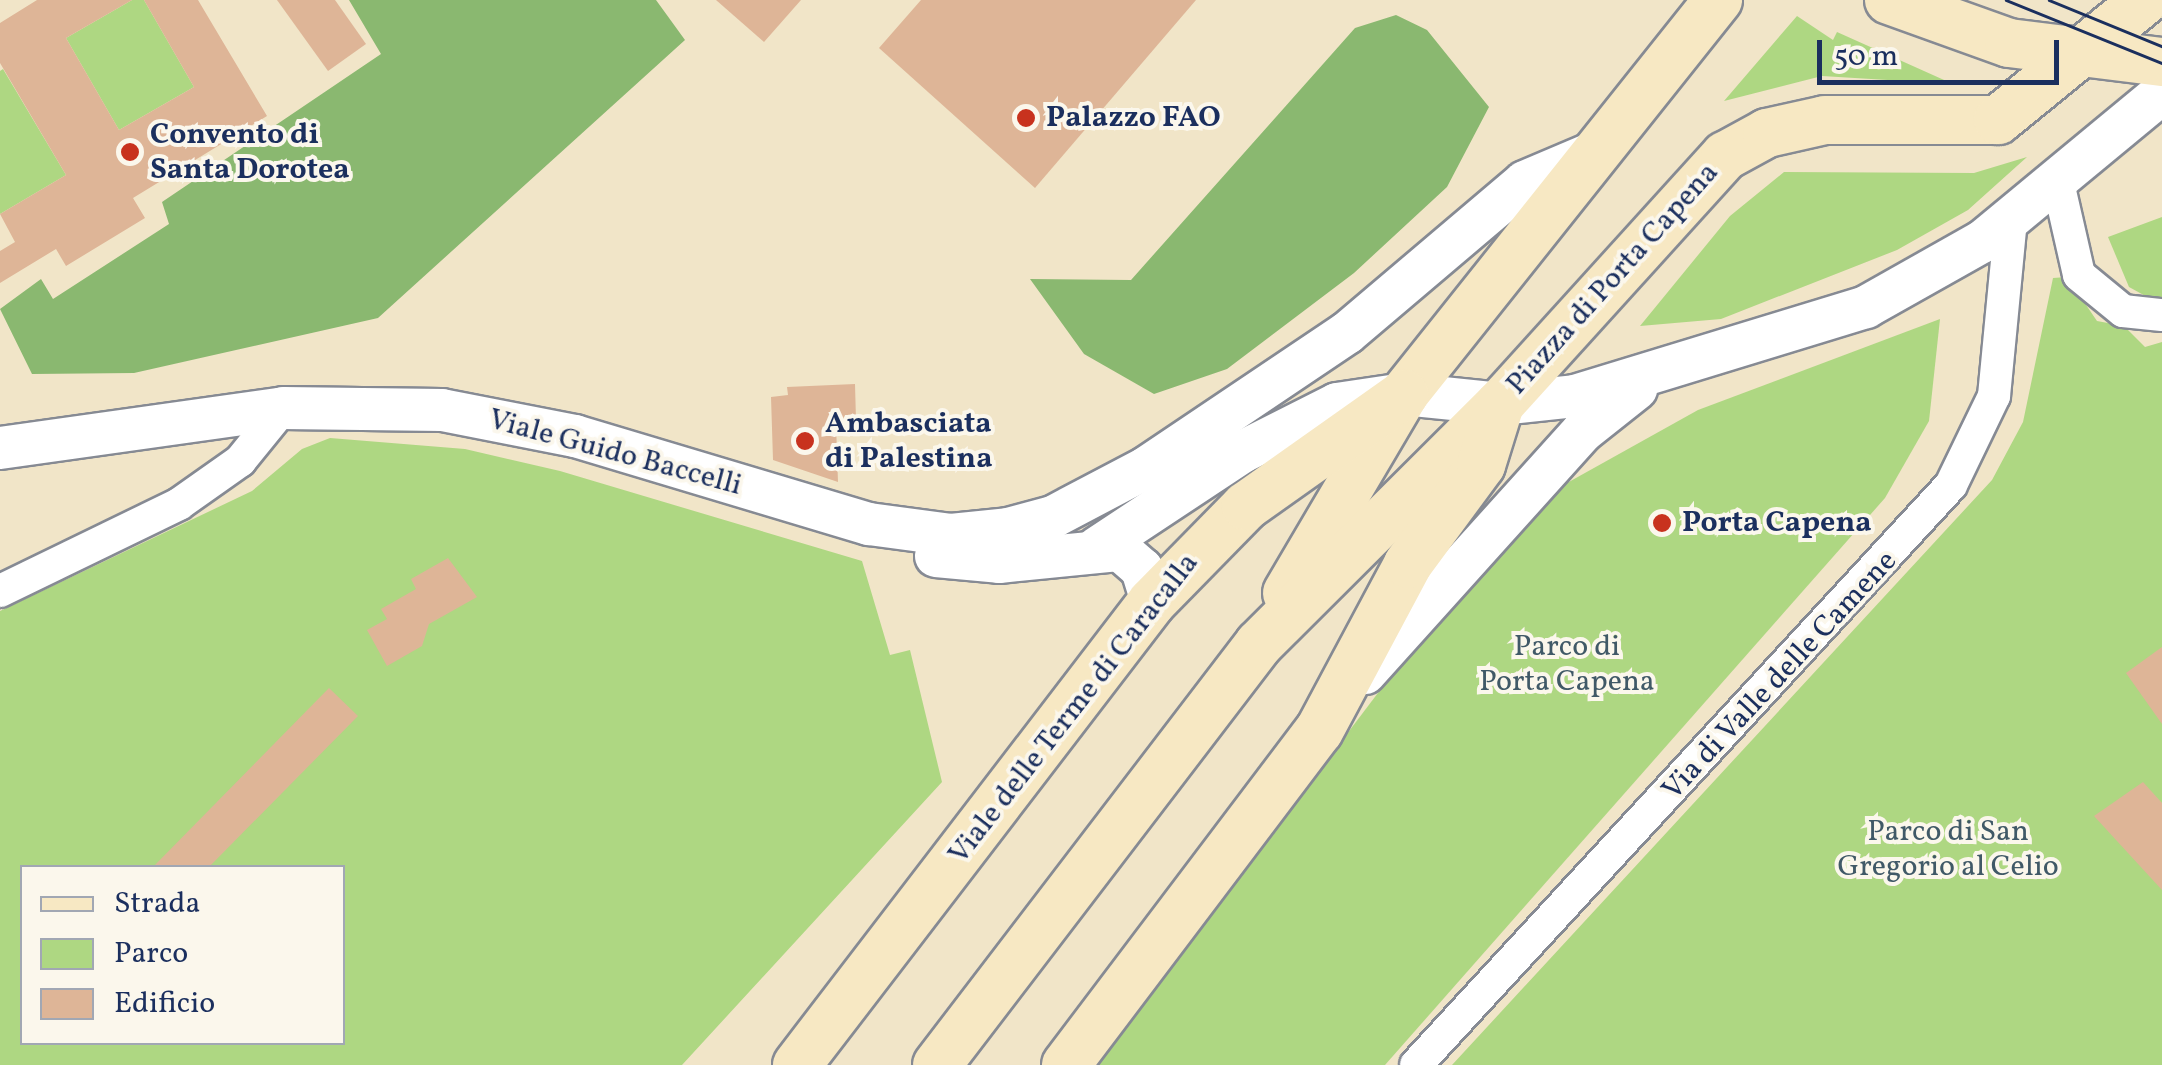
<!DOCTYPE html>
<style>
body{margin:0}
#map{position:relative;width:2162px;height:1065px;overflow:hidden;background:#f1e5c8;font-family:Vollkorn,serif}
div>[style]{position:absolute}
.green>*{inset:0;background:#aed782}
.forest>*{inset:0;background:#8ab870}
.building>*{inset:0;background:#deb597}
.roads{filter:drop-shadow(2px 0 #868a93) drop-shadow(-2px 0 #868a93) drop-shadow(0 2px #868a93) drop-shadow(0 -2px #868a93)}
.minor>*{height:32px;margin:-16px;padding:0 16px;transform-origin:16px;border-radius:16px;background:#fff}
.tertiary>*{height:42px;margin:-21px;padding:0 21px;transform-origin:21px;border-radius:21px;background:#fff}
.secondary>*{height:48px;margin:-24px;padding:0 24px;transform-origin:24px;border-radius:24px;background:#f7e8c3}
.tram>*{height:2.5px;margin:-1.25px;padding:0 1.25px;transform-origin:1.25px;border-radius:1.25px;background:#1b2f5e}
.dots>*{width:28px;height:28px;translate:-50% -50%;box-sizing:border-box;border:5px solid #fbf7ec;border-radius:50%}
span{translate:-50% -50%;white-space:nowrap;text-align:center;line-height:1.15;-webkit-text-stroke:8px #fbf7ec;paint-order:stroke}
.poi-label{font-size:30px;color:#1b2f5e;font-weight:700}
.left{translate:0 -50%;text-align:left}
.street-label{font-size:30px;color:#1b2f5e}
.park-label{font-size:30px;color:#405967}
.legend{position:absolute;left:20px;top:865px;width:325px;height:180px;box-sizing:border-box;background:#fbf7ec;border:2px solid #a1a7b3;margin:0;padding:12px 18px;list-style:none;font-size:30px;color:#1b2f5e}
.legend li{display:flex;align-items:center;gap:20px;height:50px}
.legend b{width:50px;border:2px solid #a1a7b3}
.scale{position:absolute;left:1817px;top:40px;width:242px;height:45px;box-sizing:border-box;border:5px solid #1b2f5e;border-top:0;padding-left:12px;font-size:30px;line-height:35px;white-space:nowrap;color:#1b2f5e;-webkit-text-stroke:8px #fbf7ec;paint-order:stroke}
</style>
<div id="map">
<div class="green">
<i style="clip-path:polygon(132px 0,144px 0,194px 87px,119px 130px,66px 38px)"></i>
<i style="clip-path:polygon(1797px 16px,1833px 40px,1837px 32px,1953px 84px,1822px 76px,1724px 101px)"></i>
<i style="clip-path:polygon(3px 69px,66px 175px,0 214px,0 71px)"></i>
<i style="clip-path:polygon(2027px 157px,1968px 210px,1897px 250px,1721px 319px,1640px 326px,1730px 216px,1784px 172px,1974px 173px)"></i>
<i style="clip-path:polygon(2162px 217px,2162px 298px,2151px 299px,2129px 287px,2108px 237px)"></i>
<i style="clip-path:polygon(2067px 277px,2097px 321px,2124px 326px,2145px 347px,2162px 342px,2162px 1065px,1452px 1065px,1992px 480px,2023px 422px,2053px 278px)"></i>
<i style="clip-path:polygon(1940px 319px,1929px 421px,1885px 498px,1385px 1065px,1096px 1065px,1459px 586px,1558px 488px,1698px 410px)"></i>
<i style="clip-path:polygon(evenodd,330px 438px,465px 449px,560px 471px,862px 561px,890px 655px,910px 650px,942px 782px,682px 1065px,0 1065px,0 611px,252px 491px,302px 449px,330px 438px,22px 868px,342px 868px,342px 1042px,22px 1042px,22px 868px)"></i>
</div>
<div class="forest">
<i style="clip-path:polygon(349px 0,656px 0,685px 40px,378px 318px,134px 373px,32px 374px,0 309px,41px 279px,53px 299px,169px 224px,162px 202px,381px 54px)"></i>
<i style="clip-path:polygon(1396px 15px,1427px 30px,1489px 107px,1447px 187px,1354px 273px,1227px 369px,1154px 394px,1084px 354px,1030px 279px,1131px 280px,1355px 28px)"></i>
</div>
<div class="building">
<i style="clip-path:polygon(37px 0,132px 0,66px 38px,119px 130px,194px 87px,144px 0,198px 0,267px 116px,133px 198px,145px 218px,66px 266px,56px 249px,0 283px,0 251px,15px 242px,0 214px,66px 175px,0 63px,0 23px)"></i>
<i style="clip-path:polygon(277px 0,335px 0,366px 44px,328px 71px)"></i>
<i style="clip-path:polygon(716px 0,801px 0,764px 42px)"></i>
<i style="clip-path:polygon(921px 0,1196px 0,1035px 188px,879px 48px)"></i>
<i style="clip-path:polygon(855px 384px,856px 420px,836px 423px,838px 482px,773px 460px,771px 397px,788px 395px,787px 387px)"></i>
<i style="clip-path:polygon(448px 558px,477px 597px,429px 624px,422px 646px,387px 666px,367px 630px,387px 619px,381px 609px,416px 589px,411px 579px)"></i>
<i style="clip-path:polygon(2162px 647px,2162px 724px,2126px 673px)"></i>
<i style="clip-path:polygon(329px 688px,358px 716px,208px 868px,152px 868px)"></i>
<i style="clip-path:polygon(2143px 782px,2162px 803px,2162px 890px,2094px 816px)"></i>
</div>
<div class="roads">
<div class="minor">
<i style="left:2057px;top:178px;width:99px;rotate:77.2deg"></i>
<i style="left:2079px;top:275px;width:57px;rotate:39.3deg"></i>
<i style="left:2123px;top:311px;width:39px;rotate:6deg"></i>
<i style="left:0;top:591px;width:199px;rotate:-25.9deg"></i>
<i style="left:179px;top:504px;width:75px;rotate:-35.2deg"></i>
<i style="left:240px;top:461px;width:68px;rotate:-50.9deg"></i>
<i style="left:1416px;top:1065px;width:789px;rotate:-47.31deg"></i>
<i style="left:1951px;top:485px;width:99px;rotate:-64.2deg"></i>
<i style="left:1994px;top:396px;width:178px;rotate:-84.5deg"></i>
</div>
<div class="tertiary">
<i style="left:0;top:448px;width:286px;rotate:-8deg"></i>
<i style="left:283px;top:408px;width:159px;rotate:0.7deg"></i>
<i style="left:442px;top:410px;width:136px;rotate:11.1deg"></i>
<i style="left:575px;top:436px;width:307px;rotate:16.7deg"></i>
<i style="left:869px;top:524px;width:83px;rotate:7.6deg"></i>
<i style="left:951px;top:535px;width:57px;rotate:-6deg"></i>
<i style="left:1008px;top:529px;width:47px;rotate:-14.9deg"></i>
<i style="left:1053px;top:517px;width:105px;rotate:-27.8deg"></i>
<i style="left:1146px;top:468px;width:242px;rotate:-33.9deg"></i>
<i style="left:1347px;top:333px;width:233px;rotate:-40.3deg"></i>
<i style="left:1525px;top:182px;width:79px;rotate:-23deg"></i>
<i style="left:1097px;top:548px;width:174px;rotate:-33.5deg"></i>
<i style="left:1242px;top:452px;width:106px;rotate:-26.8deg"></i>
<i style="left:1337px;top:404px;width:68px;rotate:-8.5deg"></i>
<i style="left:1404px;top:394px;width:97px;rotate:5.9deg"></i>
<i style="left:1500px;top:404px;width:75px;rotate:-6.1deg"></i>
<i style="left:1575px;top:396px;width:304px;rotate:-17deg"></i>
<i style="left:1866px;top:307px;width:134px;rotate:-29.4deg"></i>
<i style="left:1983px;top:241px;width:232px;rotate:-39.6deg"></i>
<i style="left:936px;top:556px;width:63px;rotate:5.4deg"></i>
<i style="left:999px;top:562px;width:122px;rotate:-5.7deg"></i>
<i style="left:1120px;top:550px;width:29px;rotate:41deg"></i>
<i style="left:1142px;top:569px;width:34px;rotate:73deg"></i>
<i style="left:1365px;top:673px;width:326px;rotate:-48deg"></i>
<i style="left:1583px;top:431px;width:68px;rotate:-38.4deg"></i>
</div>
<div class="secondary">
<i style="left:1889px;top:0;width:127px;rotate:19.7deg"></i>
<i style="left:2009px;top:43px;width:154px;rotate:7.1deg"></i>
<i style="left:1287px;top:593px;width:231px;rotate:-59.5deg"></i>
<i style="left:1404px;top:394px;width:504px;rotate:-51.45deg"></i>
<i style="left:797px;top:1065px;width:583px;rotate:-52.52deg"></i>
<i style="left:1152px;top:602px;width:134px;rotate:-45.6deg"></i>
<i style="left:1246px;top:506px;width:194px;rotate:-35.3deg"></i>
<i style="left:937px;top:1065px;width:530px;rotate:-52.59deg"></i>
<i style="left:1259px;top:644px;width:340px;rotate:-44.9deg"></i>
<i style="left:1500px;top:404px;width:335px;rotate:-47.8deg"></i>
<i style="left:1725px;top:156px;width:48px;rotate:-28.7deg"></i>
<i style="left:1767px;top:133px;width:59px;rotate:-12.6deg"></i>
<i style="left:1825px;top:120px;width:173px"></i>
<i style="left:1998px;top:120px;width:190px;rotate:-39.2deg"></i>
<i style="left:1066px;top:1065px;width:419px;rotate:-52.9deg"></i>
<i style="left:1319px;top:731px;width:189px;rotate:-61.9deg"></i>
<i style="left:1408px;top:564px;width:123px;rotate:-53.6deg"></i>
<i style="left:1481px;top:465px;width:64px;rotate:-72.7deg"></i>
</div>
</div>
<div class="tram">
<i style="left:2006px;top:0;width:168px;rotate:22deg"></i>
<i style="left:2049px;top:0;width:122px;rotate:22.2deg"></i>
</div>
<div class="dots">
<i style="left:1026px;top:118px;background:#c8321e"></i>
<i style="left:130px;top:152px;background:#c8321e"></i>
<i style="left:805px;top:441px;background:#c8321e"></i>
<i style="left:1662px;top:523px;background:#c8321e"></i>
</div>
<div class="poi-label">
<span class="left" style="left:1046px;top:118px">Palazzo FAO</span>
<span class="left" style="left:150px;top:152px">Convento di<br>Santa Dorotea</span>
<span class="left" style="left:825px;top:441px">Ambasciata<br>di Palestina</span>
<span class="left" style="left:1682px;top:523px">Porta Capena</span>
</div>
<div class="street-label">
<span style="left:1613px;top:279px;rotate:-48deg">Piazza di Porta Capena</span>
<span style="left:615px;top:453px;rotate:15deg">Viale Guido Baccelli</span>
<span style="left:1780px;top:676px;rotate:-47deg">Via di Valle delle Camene</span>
<span style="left:1074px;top:709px;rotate:-52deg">Viale delle Terme di Caracalla</span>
</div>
<div class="park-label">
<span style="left:1567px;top:664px">Parco di<br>Porta Capena</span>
<span style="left:1948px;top:849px">Parco di San<br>Gregorio al Celio</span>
</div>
<ul class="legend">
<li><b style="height:12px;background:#f7e8c3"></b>Strada</li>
<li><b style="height:28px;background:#aed782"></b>Parco</li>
<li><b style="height:28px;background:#deb597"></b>Edificio</li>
</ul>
<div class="scale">50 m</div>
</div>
